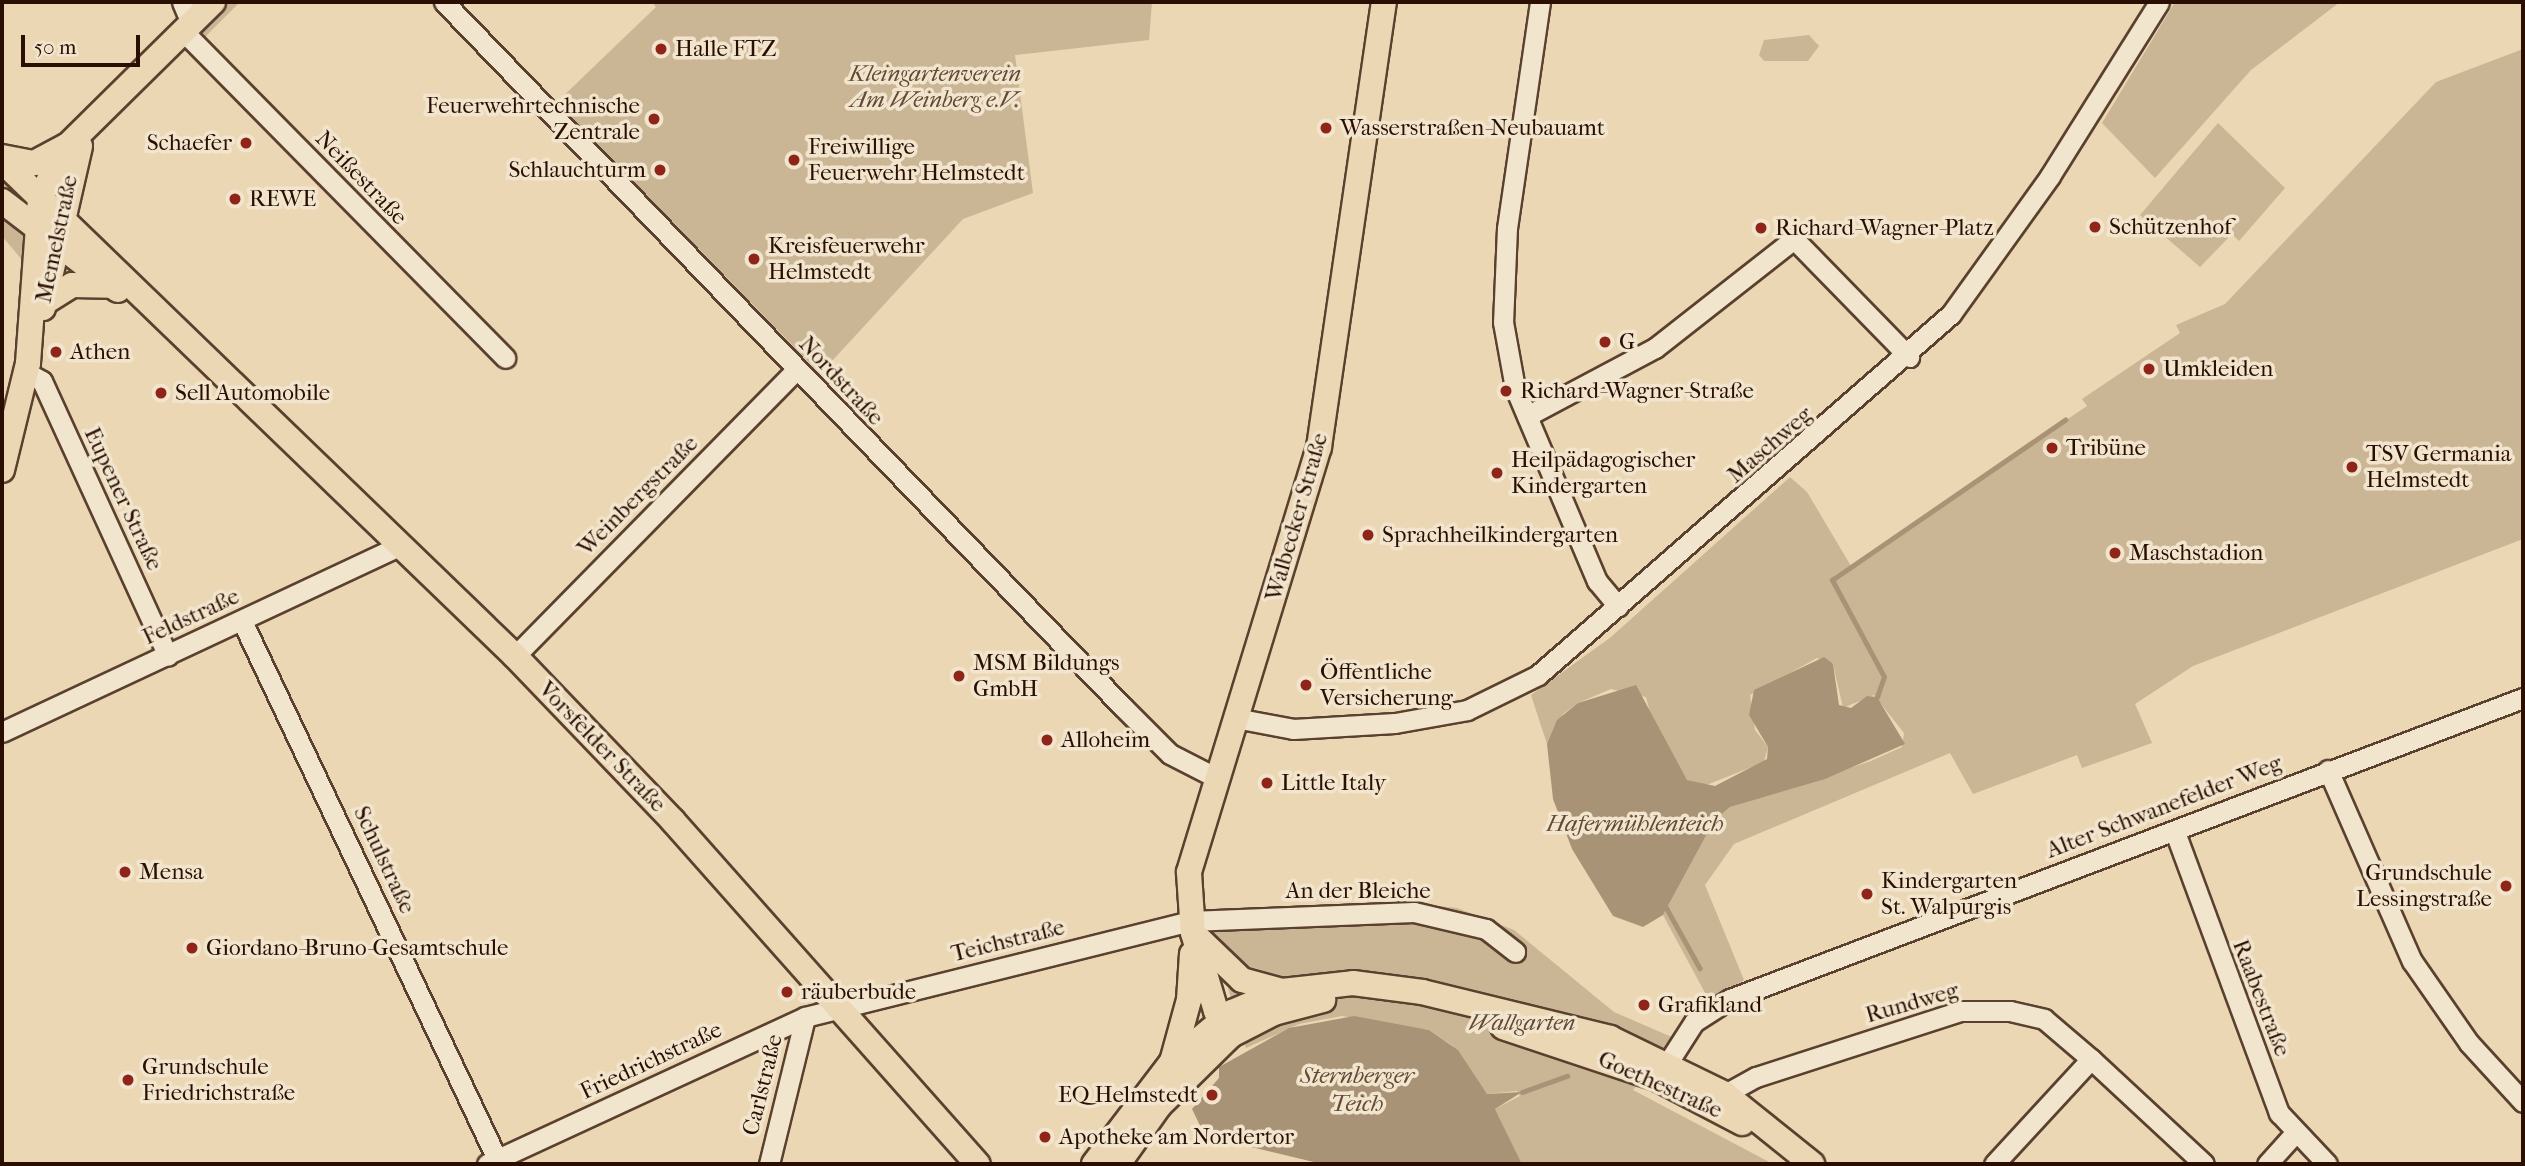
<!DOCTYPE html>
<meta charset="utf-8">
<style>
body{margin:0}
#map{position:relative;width:2525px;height:1166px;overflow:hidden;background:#ebd7b3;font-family:"IM FELL French Canon",serif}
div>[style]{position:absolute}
.green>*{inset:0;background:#cab595}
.water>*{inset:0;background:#a99376}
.stream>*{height:4.5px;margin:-2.25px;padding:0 2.25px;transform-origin:2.25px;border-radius:2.25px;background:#a99376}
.roads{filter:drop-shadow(2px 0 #5a402e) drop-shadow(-2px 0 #5a402e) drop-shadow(0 2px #5a402e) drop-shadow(0 -2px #5a402e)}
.minor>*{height:19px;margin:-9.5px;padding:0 9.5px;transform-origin:9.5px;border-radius:9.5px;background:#f2e5ce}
.major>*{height:24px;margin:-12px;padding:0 12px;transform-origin:12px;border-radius:12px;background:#ebd7b3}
.dots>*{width:19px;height:19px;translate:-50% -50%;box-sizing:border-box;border:4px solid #f2e5ce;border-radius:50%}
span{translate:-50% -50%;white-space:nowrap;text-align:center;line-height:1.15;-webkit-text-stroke:7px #f2e5ce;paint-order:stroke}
.poi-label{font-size:23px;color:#2a0e01}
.left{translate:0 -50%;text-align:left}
.right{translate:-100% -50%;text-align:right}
.park-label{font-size:23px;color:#624835;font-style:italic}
.street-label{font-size:23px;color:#2a0e01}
.water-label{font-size:24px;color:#634a36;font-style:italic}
.frame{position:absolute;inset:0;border:4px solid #2a0e01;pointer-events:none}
.scale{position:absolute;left:21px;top:35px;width:119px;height:32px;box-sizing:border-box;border:4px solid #2a0e01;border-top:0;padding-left:9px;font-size:21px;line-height:24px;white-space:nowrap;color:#2a0e01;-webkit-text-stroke:5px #f2e5ce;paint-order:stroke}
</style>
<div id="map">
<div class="green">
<i style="clip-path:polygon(193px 2px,240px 2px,190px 52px,176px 17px)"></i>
<i style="clip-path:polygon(652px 2px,1152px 2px,1149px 40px,1015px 55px,1033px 193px,963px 219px,820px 374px,557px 102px,656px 7px)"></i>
<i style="clip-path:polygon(2175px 2px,2340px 2px,2251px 70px,2155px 178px,2102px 123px)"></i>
<i style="clip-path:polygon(1809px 35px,1819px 46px,1808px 61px,1764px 61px,1759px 55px,1764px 40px)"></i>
<i style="clip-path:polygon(2523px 49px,2523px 539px,2193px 666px,2135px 704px,2152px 743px,2082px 768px,2077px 755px,1973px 794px,1950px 753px,1734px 844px,1705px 885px,1744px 980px,1710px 1002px,1663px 915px,1714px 821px,1730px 807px,1871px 761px,1902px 747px,1904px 733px,1874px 695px,1843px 708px,1833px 664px,1817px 658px,1750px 695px,1755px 730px,1768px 747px,1764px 762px,1704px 786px,1687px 780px,1653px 724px,1646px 697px,1611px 689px,1578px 703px,1563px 714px,1547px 744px,1531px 695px,1611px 637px,1790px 477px,1807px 492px,1851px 566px,2087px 406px,2082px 399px,2180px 333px,2176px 325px,2225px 304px,2436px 82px)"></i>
<i style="clip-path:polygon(2218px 123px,2285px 188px,2239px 241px,2232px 234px,2200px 267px,2140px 215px)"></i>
<i style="clip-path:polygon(2px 150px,22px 173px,32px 211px,23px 261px,2px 236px)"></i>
<i style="clip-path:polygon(1416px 904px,1457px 908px,1514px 930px,1614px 1012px,1674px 1038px,1633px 1090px,1773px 1164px,1522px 1164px,1495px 1109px,1520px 1096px,1517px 1091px,1487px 1094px,1453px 1046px,1429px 1030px,1342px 1016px,1299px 1024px,1246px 1048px,1205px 911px)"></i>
</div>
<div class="water">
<i style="clip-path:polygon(1824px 657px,1833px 664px,1839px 705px,1851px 708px,1867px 696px,1877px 697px,1905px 744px,1825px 779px,1730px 807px,1714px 821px,1663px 915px,1643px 927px,1613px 916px,1572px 849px,1553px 799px,1547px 744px,1557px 720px,1578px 703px,1636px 685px,1687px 780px,1715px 786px,1767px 759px,1768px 747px,1749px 715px,1754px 690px)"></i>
<i style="clip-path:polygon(1354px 1016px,1429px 1030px,1458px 1050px,1487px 1094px,1522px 1092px,1495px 1109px,1522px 1164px,1322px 1164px,1205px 1136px,1192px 1109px,1219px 1078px,1219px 1067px,1289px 1028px)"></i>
</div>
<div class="stream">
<i style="left:1877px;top:697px;width:21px;rotate:-71deg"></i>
<i style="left:1884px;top:677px;width:110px;rotate:-118.2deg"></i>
<i style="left:1832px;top:580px;width:283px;rotate:-34.5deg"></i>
<i style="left:1666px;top:907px;width:70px;rotate:60.9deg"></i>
<i style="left:1522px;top:1092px;width:48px;rotate:-19.6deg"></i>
</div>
<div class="roads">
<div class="minor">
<i style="left:182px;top:2px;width:23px;rotate:67deg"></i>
<i style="left:444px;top:2px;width:979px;rotate:46.08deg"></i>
<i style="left:1123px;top:707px;width:66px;rotate:45deg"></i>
<i style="left:1170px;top:754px;width:51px;rotate:27.1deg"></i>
<i style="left:1540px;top:2px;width:228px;rotate:98.3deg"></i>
<i style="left:1507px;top:228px;width:94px;rotate:92.4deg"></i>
<i style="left:1503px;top:322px;width:67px;rotate:79.7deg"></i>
<i style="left:1515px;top:388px;width:210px;rotate:67deg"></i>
<i style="left:1597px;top:581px;width:33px;rotate:50deg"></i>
<i style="left:183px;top:31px;width:459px;rotate:45.4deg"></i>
<i style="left:26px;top:372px;width:18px;rotate:29deg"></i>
<i style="left:42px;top:381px;width:302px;rotate:65.4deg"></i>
<i style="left:1527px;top:416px;width:145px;rotate:-28deg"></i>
<i style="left:1655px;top:348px;width:177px;rotate:-38.1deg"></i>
<i style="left:1794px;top:239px;width:165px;rotate:45.7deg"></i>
<i style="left:242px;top:621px;width:595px;rotate:64.64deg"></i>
<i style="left:515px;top:656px;width:401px;rotate:-45.5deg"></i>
<i style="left:1235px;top:718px;width:59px;rotate:10.7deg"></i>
<i style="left:1293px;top:729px;width:102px;rotate:-3.4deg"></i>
<i style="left:1395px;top:723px;width:73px;rotate:-10.2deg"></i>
<i style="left:1467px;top:710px;width:79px;rotate:-26.2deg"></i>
<i style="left:1538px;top:675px;width:549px;rotate:-41.16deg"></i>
<i style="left:1951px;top:314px;width:170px;rotate:-54.3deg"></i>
<i style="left:2050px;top:176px;width:205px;rotate:-57.9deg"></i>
<i style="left:2px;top:732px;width:441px;rotate:-25.1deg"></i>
<i style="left:2328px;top:770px;width:209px;rotate:66.3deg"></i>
<i style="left:2412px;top:961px;width:100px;rotate:55.2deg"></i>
<i style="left:2469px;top:1043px;width:80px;rotate:47.5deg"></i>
<i style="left:2175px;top:832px;width:300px;rotate:69.7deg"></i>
<i style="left:2279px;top:1113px;width:70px;rotate:46.7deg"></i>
<i style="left:2091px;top:1059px;width:154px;rotate:42.9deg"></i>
<i style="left:1660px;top:1075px;width:63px;rotate:-57.3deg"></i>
<i style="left:1694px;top:1022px;width:43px;rotate:-32.6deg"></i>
<i style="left:1730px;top:999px;width:848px;rotate:-20.79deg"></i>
<i style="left:1725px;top:1094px;width:35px;rotate:-29deg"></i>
<i style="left:1756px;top:1077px;width:214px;rotate:-17.9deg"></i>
<i style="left:1960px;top:1011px;width:50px"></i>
<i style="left:2010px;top:1011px;width:35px;rotate:13deg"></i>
<i style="left:2044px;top:1019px;width:62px;rotate:40.4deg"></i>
<i style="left:2091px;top:1059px;width:143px;rotate:132.7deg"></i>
<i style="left:487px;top:1164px;width:350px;rotate:-24.8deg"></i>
<i style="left:805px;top:1017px;width:397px;rotate:-14deg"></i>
<i style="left:1190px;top:921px;width:224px;rotate:-2.3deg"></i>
<i style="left:1414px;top:912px;width:74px;rotate:13.3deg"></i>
<i style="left:1486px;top:929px;width:37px;rotate:38deg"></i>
<i style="left:769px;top:1164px;width:151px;rotate:-76.2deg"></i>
<i style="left:2267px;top:1164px;width:40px;rotate:-48deg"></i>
</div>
<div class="major">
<i style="left:2px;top:157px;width:33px;rotate:11deg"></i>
<i style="left:34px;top:163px;width:36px;rotate:-28deg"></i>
<i style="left:2px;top:161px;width:713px;rotate:43.98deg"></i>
<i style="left:515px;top:656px;width:228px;rotate:46.2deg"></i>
<i style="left:673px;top:821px;width:459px;rotate:48.4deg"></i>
<i style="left:2px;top:201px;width:146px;rotate:37.5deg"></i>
<i style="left:45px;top:302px;width:32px;rotate:-32deg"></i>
<i style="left:72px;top:285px;width:39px;rotate:1deg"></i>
<i style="left:43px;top:308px;width:166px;rotate:-77.1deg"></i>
<i style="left:2px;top:470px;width:110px;rotate:-76.3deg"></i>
<i style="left:28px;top:363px;width:162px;rotate:-85.8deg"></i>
<i style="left:40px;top:201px;width:34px;rotate:-67deg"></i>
<i style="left:53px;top:170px;width:28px;rotate:-60deg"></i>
<i style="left:67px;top:146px;width:205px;rotate:-44.6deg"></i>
<i style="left:1197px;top:937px;width:62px;rotate:43.7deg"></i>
<i style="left:1242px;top:980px;width:41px;rotate:15.4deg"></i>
<i style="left:1503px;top:1027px;width:163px;rotate:18.5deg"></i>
<i style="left:1658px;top:1079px;width:95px;rotate:27.6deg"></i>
<i style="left:1231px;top:1035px;width:28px;rotate:-122deg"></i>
<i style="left:1216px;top:1011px;width:81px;rotate:-106.4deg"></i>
<i style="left:1193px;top:933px;width:61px;rotate:-93.8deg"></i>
<i style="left:1189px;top:872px;width:444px;rotate:-73deg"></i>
<i style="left:1319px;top:447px;width:450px;rotate:-81.7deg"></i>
<i style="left:1172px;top:1062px;width:64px;rotate:-74.7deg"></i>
<i style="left:1189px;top:1000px;width:46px;rotate:-86.3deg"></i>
<i style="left:1094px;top:1164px;width:127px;rotate:-52.7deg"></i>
<i style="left:1171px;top:1063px;width:80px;rotate:-39.9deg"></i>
<i style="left:1232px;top:1012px;width:54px;rotate:-22.8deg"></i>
<i style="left:1282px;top:991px;width:71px;rotate:-6.4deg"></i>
<i style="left:1353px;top:983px;width:70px;rotate:7.4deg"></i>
<i style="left:1422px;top:992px;width:194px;rotate:13.7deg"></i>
<i style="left:1610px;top:1038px;width:128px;rotate:26deg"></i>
<i style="left:1725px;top:1094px;width:112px;rotate:38.8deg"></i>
<i style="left:1118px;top:1164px;width:71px;rotate:-54.7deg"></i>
<i style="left:1159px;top:1106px;width:101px;rotate:-44.6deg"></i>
<i style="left:1231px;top:1035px;width:48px;rotate:-27.1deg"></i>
<i style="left:1274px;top:1013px;width:51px;rotate:-14.9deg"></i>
</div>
</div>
<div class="dots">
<i style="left:661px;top:49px;background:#8f2418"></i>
<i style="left:654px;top:119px;background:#8f2418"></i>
<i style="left:1326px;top:128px;background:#8f2418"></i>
<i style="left:246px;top:143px;background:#8f2418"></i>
<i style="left:794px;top:160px;background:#8f2418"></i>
<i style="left:660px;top:170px;background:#8f2418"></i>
<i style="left:235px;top:199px;background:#8f2418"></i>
<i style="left:2095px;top:227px;background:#8f2418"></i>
<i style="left:1761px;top:228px;background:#8f2418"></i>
<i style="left:754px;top:259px;background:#8f2418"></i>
<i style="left:1605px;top:342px;background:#8f2418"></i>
<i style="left:56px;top:352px;background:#8f2418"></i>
<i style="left:2149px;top:369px;background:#8f2418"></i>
<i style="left:1506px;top:391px;background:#8f2418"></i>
<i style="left:161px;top:393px;background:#8f2418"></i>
<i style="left:2052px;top:448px;background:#8f2418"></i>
<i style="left:2352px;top:467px;background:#8f2418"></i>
<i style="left:1497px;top:473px;background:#8f2418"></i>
<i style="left:1368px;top:535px;background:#8f2418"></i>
<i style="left:2115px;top:553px;background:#8f2418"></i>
<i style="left:959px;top:676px;background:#8f2418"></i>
<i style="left:1306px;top:685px;background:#8f2418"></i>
<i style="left:1047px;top:740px;background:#8f2418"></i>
<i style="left:1267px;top:783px;background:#8f2418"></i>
<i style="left:125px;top:872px;background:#8f2418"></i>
<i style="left:2506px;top:886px;background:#8f2418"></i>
<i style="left:1867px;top:894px;background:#8f2418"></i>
<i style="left:192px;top:948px;background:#8f2418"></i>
<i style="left:787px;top:992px;background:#8f2418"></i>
<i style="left:1644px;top:1005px;background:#8f2418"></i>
<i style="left:128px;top:1080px;background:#8f2418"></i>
<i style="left:1212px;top:1095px;background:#8f2418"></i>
<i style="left:1045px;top:1137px;background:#8f2418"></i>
</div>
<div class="poi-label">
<span class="left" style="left:675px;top:49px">Halle FTZ</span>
<span class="right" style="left:640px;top:119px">Feuerwehrtechnische<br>Zentrale</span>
<span class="left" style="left:1340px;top:128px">Wasserstraßen-Neubauamt</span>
<span class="right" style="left:232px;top:143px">Schaefer</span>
<span class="left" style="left:808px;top:160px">Freiwillige<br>Feuerwehr Helmstedt</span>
<span class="right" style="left:646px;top:170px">Schlauchturm</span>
<span class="left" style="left:249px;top:199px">REWE</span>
<span class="left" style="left:2109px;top:227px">Schützenhof</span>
<span class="left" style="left:1775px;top:228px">Richard-Wagner-Platz</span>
<span class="left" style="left:768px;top:259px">Kreisfeuerwehr<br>Helmstedt</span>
<span class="left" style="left:1619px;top:342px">G</span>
<span class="left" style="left:70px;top:352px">Athen</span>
<span class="left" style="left:2163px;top:369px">Umkleiden</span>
<span class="left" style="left:1520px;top:391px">Richard-Wagner-Straße</span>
<span class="left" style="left:175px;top:393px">Sell Automobile</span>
<span class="left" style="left:2066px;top:448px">Tribüne</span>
<span class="left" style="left:2366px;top:467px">TSV Germania<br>Helmstedt</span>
<span class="left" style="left:1511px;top:473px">Heilpädagogischer<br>Kindergarten</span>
<span class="left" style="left:1382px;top:535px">Sprachheilkindergarten</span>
<span class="left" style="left:2129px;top:553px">Maschstadion</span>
<span class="left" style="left:973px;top:676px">MSM Bildungs<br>GmbH</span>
<span class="left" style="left:1320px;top:685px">Öffentliche<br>Versicherung</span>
<span class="left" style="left:1061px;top:740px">Alloheim</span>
<span class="left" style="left:1281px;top:783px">Little Italy</span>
<span class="left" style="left:139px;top:872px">Mensa</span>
<span class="right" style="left:2492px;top:886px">Grundschule<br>Lessingstraße</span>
<span class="left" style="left:1881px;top:894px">Kindergarten<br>St. Walpurgis</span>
<span class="left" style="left:206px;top:948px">Giordano-Bruno-Gesamtschule</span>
<span class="left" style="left:801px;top:992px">räuberbude</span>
<span class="left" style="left:1658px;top:1005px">Grafikland</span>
<span class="left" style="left:142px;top:1080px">Grundschule<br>Friedrichstraße</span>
<span class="right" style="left:1198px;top:1095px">EQ Helmstedt</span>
<span class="left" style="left:1059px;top:1137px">Apotheke am Nordertor</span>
</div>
<div class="park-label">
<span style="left:935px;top:87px">Kleingartenverein<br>Am Weinberg e.V.</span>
<span style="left:1522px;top:1023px">Wallgarten</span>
</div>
<div class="street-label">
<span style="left:361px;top:178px;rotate:46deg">Neißestraße</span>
<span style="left:57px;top:239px;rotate:-78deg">Memelstraße</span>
<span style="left:841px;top:381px;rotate:47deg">Nordstraße</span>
<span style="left:1770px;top:445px;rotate:-41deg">Maschweg</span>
<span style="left:638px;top:496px;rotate:-45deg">Weinbergstraße</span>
<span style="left:123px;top:499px;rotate:65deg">Eupener Straße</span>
<span style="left:1297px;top:517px;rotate:-74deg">Walbecker Straße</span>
<span style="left:191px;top:617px;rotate:-25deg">Feldstraße</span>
<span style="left:602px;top:747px;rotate:46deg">Vorsfelder Straße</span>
<span style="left:2164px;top:807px;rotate:-21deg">Alter Schwanefelder Weg</span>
<span style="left:384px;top:860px;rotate:65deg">Schulstraße</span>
<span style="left:1358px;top:891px">An der Bleiche</span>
<span style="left:1008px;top:941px;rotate:-14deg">Teichstraße</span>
<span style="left:2261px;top:998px;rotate:69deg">Raabestraße</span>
<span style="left:1912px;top:1003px;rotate:-16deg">Rundweg</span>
<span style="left:651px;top:1061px;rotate:-25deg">Friedrichstraße</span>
<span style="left:763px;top:1085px;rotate:-76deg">Carlstraße</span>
<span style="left:1660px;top:1085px;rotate:24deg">Goethestraße</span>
</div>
<div class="water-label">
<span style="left:1635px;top:824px">Hafermühlenteich</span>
<span style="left:1357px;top:1090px">Sternberger<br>Teich</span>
</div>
<div class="frame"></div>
<div class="scale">50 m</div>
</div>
